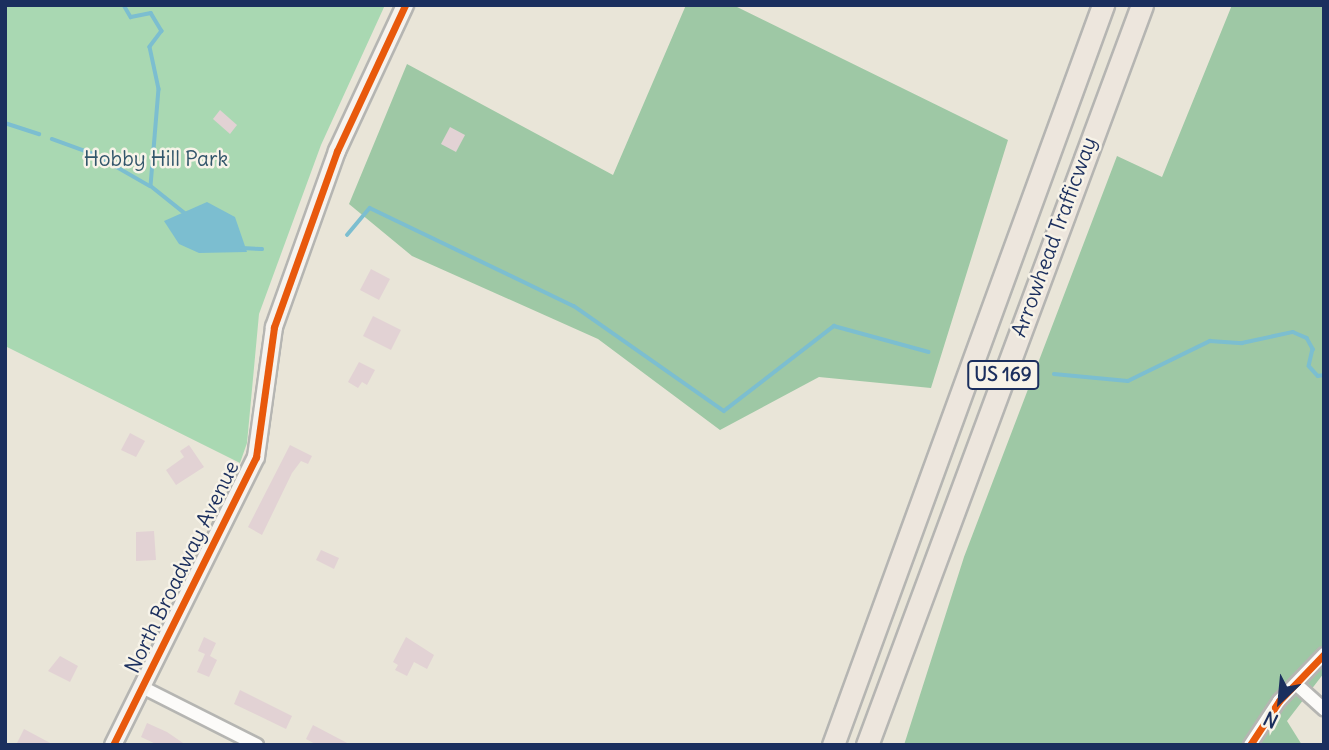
<!DOCTYPE html>
<style>
body{margin:0}
#map{position:relative;width:1329px;height:750px;overflow:hidden;background:#e9e5d8;font-family:Delius,sans-serif}
div>[style]{position:absolute}
.green>*{inset:0;background:#a9d8b2}
.forest>*{inset:0;background:#9ec8a5}
.water>*{inset:0;background:#7cbed0}
.stream>*{height:3.5px;margin:-1.75px;padding:0 1.75px;transform-origin:1.75px;border-radius:1.75px;background:#7cbed0}
.building>*{inset:0;background:#e2d2d4}
.roads{filter:drop-shadow(2px 0 #b5b5b2) drop-shadow(-2px 0 #b5b5b2) drop-shadow(0 2px #b5b5b2) drop-shadow(0 -2px #b5b5b2)}
.street>*{height:12px;margin:-6px;padding:0 6px;transform-origin:6px;border-radius:6px;background:#fcfbf9}
.secondary>*{height:16px;margin:-8px;padding:0 8px;transform-origin:8px;border-radius:8px;background:#f6f3ee}
.highway>*{height:21px;margin:-10.5px;padding:0 10.5px;transform-origin:10.5px;border-radius:10.5px;background:#ede6dd}
.cycleway>*{height:7px;margin:-3.5px;padding:0 3.5px;transform-origin:3.5px;border-radius:3.5px;background:#e8590c}
span{translate:-50% -50%;white-space:nowrap;text-align:center;line-height:1.15;-webkit-text-stroke:5px #f7f3e8;paint-order:stroke}
.shield-label span{padding:2px 5px;background:#f7f3e8;border:2px solid;border-radius:5px;-webkit-text-stroke-width:0}
.shield-label{font-size:19px;color:#1b2f5e;font-weight:700}
.park-label{font-size:21px;color:#32566b}
.street-label{font-size:21px;color:#1b2f5e}
.frame{position:absolute;inset:0;border:7px solid #1b2f5e;pointer-events:none}
.north{position:absolute;left:1245px;top:666px;width:70px;height:70px;-webkit-text-stroke:5px #f7f3e8;paint-order:stroke;rotate:206deg;font-size:19px;font-weight:700;line-height:28px;text-align:center;color:#1b2f5e}
.north::after{content:'';display:block;margin:auto;width:24px;height:32px;background:#1b2f5e;clip-path:polygon(50% 0,100% 100%,50% 72%,0 100%)}
</style>
<div id="map">
<div class="green">
<i style="clip-path:polygon(5px 5px,385px 5px,321px 145px,259px 314px,247px 443px,240px 463px,5px 346px)"></i>
</div>
<div class="forest">
<i style="clip-path:polygon(686px 5px,733px 5px,1008px 140px,931px 388px,819px 377px,720px 430px,598px 339px,412px 256px,349px 204px,407px 64px,613px 175px)"></i>
<i style="clip-path:polygon(1232px 5px,1324px 5px,1324px 673px,1287px 721px,1302px 745px,904px 745px,964px 557px,1117px 156px,1162px 177px)"></i>
</div>
<div class="water">
<i style="clip-path:polygon(207px 202px,235px 217px,247px 252px,199px 253px,179px 244px,164px 221px)"></i>
</div>
<div class="stream">
<i style="left:124px;top:5px;width:14px;rotate:60deg"></i>
<i style="left:131px;top:17px;width:20px;rotate:-11deg"></i>
<i style="left:151px;top:13px;width:21px;rotate:59deg"></i>
<i style="left:162px;top:31px;width:20px;rotate:127deg"></i>
<i style="left:150px;top:47px;width:43px;rotate:77.9deg"></i>
<i style="left:159px;top:89px;width:97px;rotate:94.7deg"></i>
<i style="left:151px;top:186px;width:45px;rotate:38.7deg"></i>
<i style="left:5px;top:123px;width:36px;rotate:18deg"></i>
<i style="left:52px;top:139px;width:47px;rotate:20deg"></i>
<i style="left:96px;top:155px;width:62px;rotate:29.9deg"></i>
<i style="left:347px;top:235px;width:35px;rotate:-50deg"></i>
<i style="left:370px;top:208px;width:226px;rotate:25.7deg"></i>
<i style="left:574px;top:306px;width:183px;rotate:35deg"></i>
<i style="left:724px;top:411px;width:139px;rotate:-37.7deg"></i>
<i style="left:834px;top:326px;width:98px;rotate:15.3deg"></i>
<i style="left:242px;top:248px;width:20px;rotate:3deg"></i>
<i style="left:1054px;top:374px;width:74px;rotate:5.4deg"></i>
<i style="left:1128px;top:381px;width:91px;rotate:-26deg"></i>
<i style="left:1210px;top:341px;width:32px;rotate:4deg"></i>
<i style="left:1242px;top:343px;width:52px;rotate:-12.2deg"></i>
<i style="left:1293px;top:332px;width:15px;rotate:23deg"></i>
<i style="left:1307px;top:338px;width:13px;rotate:61deg"></i>
<i style="left:1313px;top:349px;width:17px;rotate:103deg"></i>
<i style="left:1309px;top:366px;width:13px;rotate:48deg"></i>
<i style="left:1318px;top:376px;width:6px;rotate:-9deg"></i>
</div>
<div class="building">
<i style="clip-path:polygon(220px 110px,237px 125px,230px 134px,213px 119px)"></i>
<i style="clip-path:polygon(450px 127px,465px 135px,456px 152px,441px 144px)"></i>
<i style="clip-path:polygon(371px 269px,390px 279px,379px 300px,360px 290px)"></i>
<i style="clip-path:polygon(373px 316px,401px 330px,391px 350px,363px 336px)"></i>
<i style="clip-path:polygon(359px 362px,375px 370px,367px 385px,362px 382px,358px 388px,348px 382px)"></i>
<i style="clip-path:polygon(130px 433px,145px 441px,136px 457px,121px 450px)"></i>
<i style="clip-path:polygon(189px 445px,204px 467px,176px 485px,166px 470px,184px 457px,180px 451px)"></i>
<i style="clip-path:polygon(290px 445px,312px 456px,308px 464px,301px 461px,292px 473px,262px 535px,248px 527px)"></i>
<i style="clip-path:polygon(154px 531px,156px 560px,136px 561px,136px 532px)"></i>
<i style="clip-path:polygon(321px 550px,339px 558px,334px 569px,316px 560px)"></i>
<i style="clip-path:polygon(204px 637px,216px 643px,210px 656px,217px 660px,209px 677px,197px 672px,205px 654px,198px 651px)"></i>
<i style="clip-path:polygon(406px 637px,434px 655px,427px 669px,414px 662px,407px 676px,395px 670px,398px 665px,393px 662px)"></i>
<i style="clip-path:polygon(60px 656px,78px 666px,70px 682px,48px 671px)"></i>
<i style="clip-path:polygon(240px 690px,292px 716px,286px 729px,234px 704px)"></i>
<i style="clip-path:polygon(147px 723px,167px 732px,186px 745px,158px 745px,141px 737px)"></i>
<i style="clip-path:polygon(313px 725px,351px 745px,317px 745px,306px 739px)"></i>
<i style="clip-path:polygon(24px 729px,54px 745px,16px 745px)"></i>
</div>
<div class="roads">
<div class="street">
<i style="left:1296px;top:684px;width:38px;rotate:42deg"></i>
<i style="left:142px;top:687px;width:129px;rotate:26.8deg"></i>
<i style="left:1250px;top:745px;width:53px;rotate:-56.6deg"></i>
<i style="left:1279px;top:701px;width:65px;rotate:-46.2deg"></i>
</div>
<div class="secondary">
<i style="left:113px;top:745px;width:322px;rotate:-63.6deg"></i>
<i style="left:256px;top:457px;width:131px;rotate:-82.1deg"></i>
<i style="left:274px;top:327px;width:187px;rotate:-70.3deg"></i>
<i style="left:337px;top:151px;width:161px;rotate:-65deg"></i>
</div>
<div class="highway">
<i style="left:833px;top:745px;width:788px;rotate:-69.95deg"></i>
<i style="left:867px;top:745px;width:789px;rotate:-69.61deg"></i>
</div>
</div>
<div class="cycleway">
<i style="left:113px;top:745px;width:322px;rotate:-63.6deg"></i>
<i style="left:256px;top:457px;width:131px;rotate:-82.1deg"></i>
<i style="left:274px;top:327px;width:187px;rotate:-70.3deg"></i>
<i style="left:337px;top:151px;width:161px;rotate:-65deg"></i>
<i style="left:1250px;top:745px;width:53px;rotate:-56.6deg"></i>
<i style="left:1279px;top:701px;width:65px;rotate:-46.2deg"></i>
</div>
<div class="shield-label">
<span style="left:1003px;top:375px">US 169</span>
</div>
<div class="park-label">
<span style="left:156px;top:159px">Hobby Hill Park</span>
</div>
<div class="street-label">
<span style="left:1054px;top:237px;rotate:-70deg">Arrowhead Trafficway</span>
<span style="left:182px;top:567px;rotate:-64deg">North Broadway Avenue</span>
</div>
<div class="frame"></div>
<div class="north">N</div>
</div>
